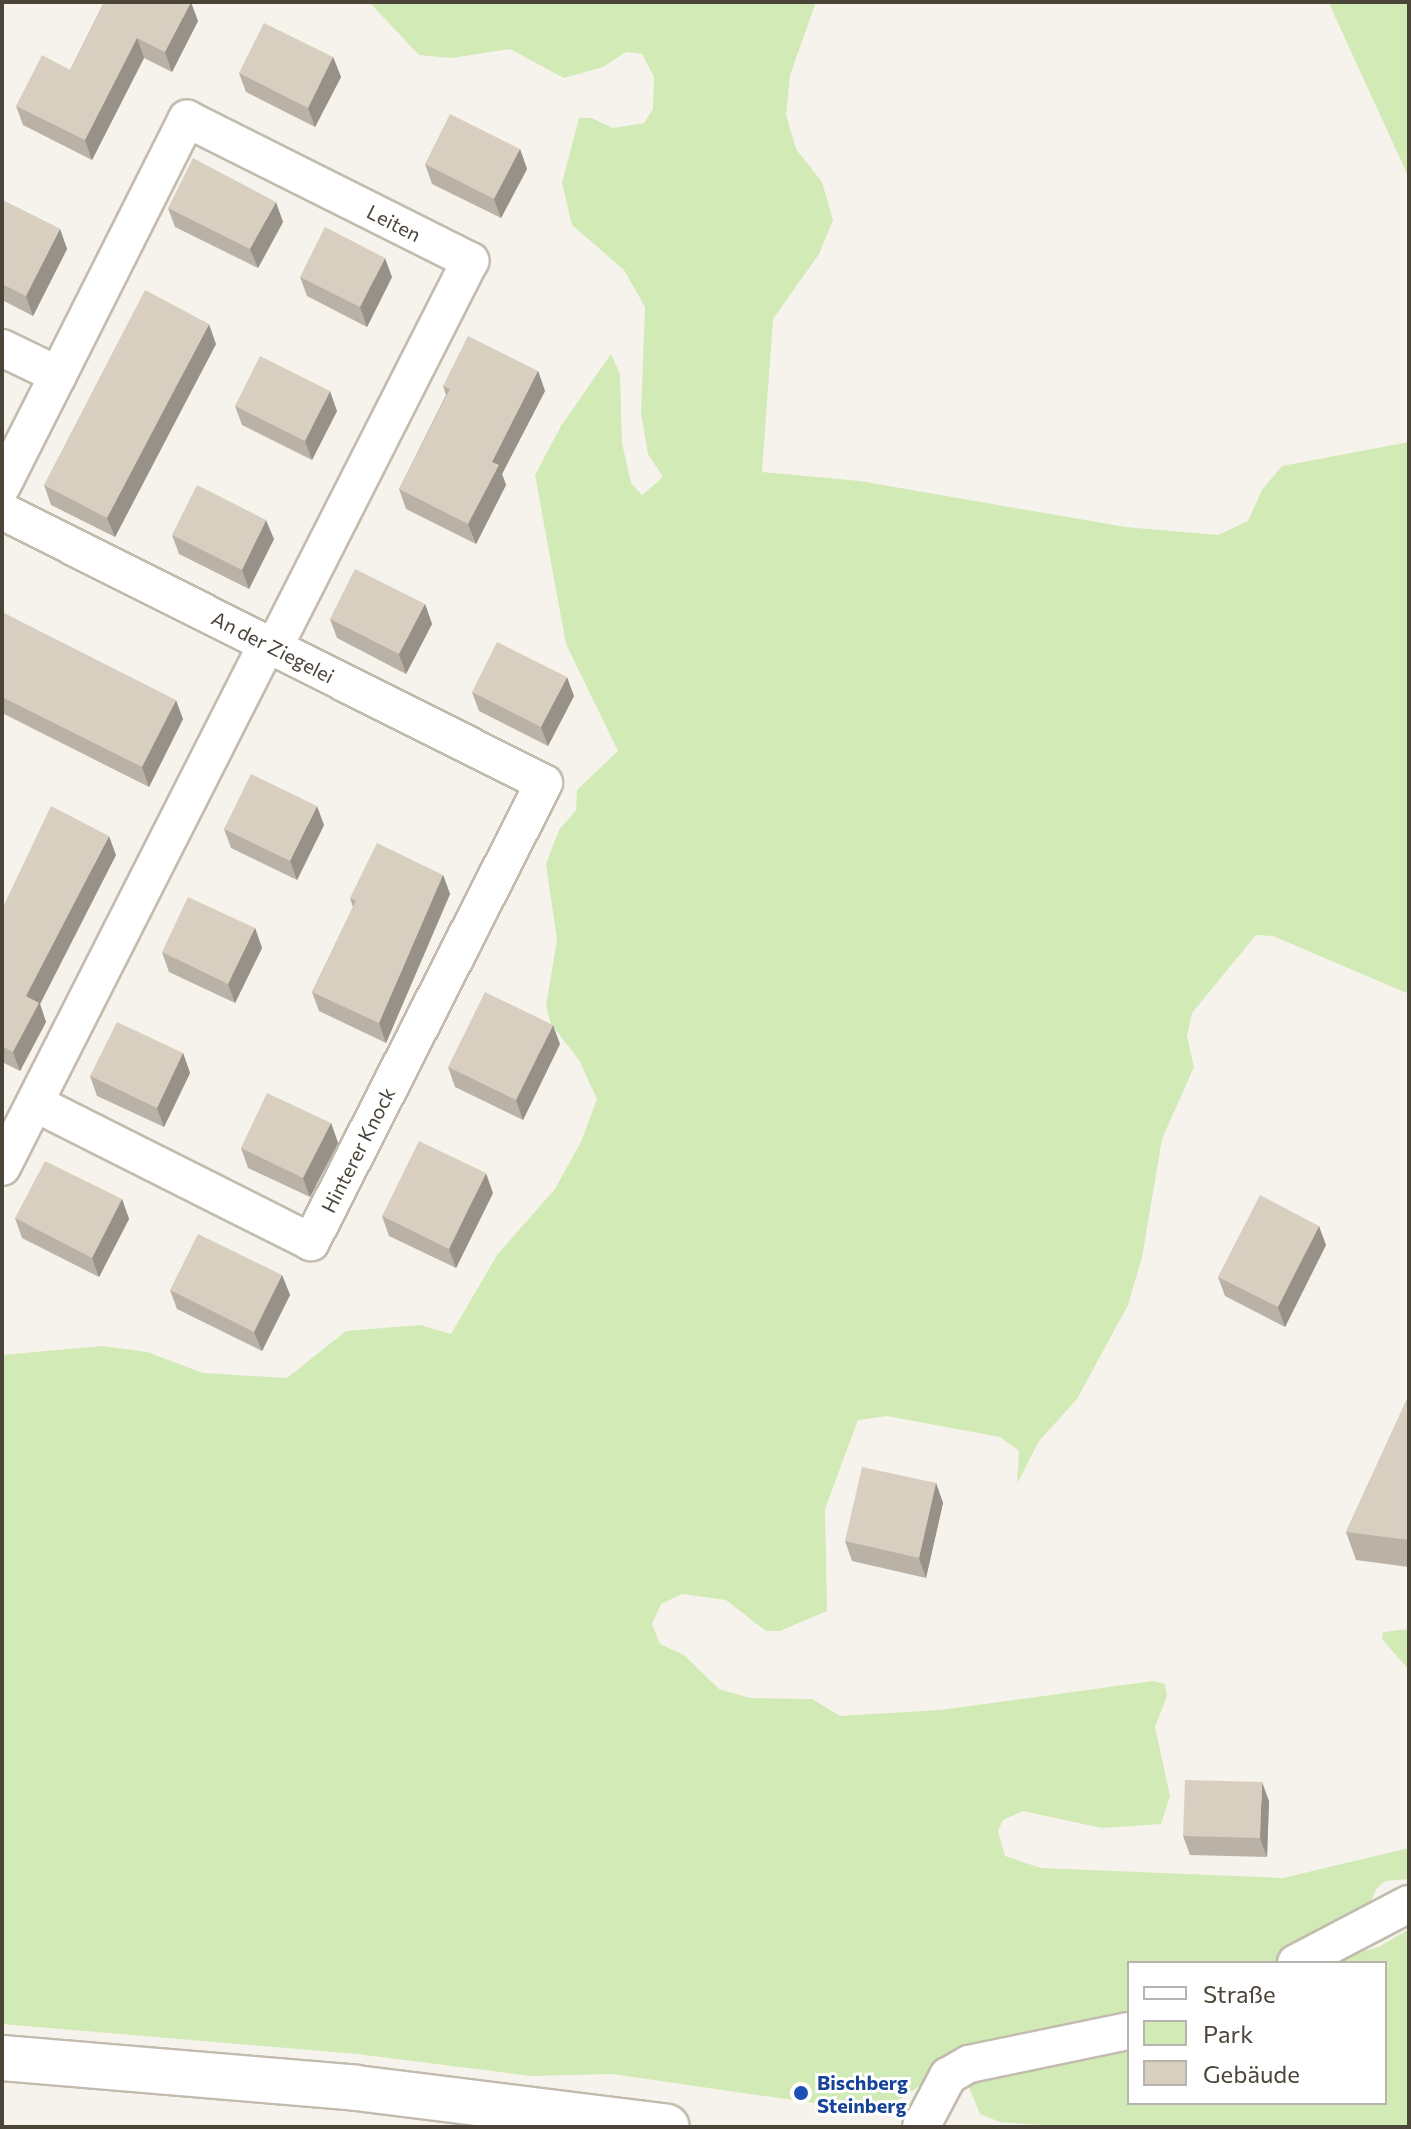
<!DOCTYPE html>
<meta charset="utf-8">
<style>
body{margin:0}
#map{position:relative;width:1411px;height:2129px;overflow:hidden;background:#f6f3ec;font-family:Commissioner,sans-serif}
div>[style]{position:absolute}
.green>*{inset:0;background:#d2eab5}
.roads{filter:drop-shadow(2px 0 #c2bbae) drop-shadow(-2px 0 #c2bbae) drop-shadow(0 2px #c2bbae) drop-shadow(0 -2px #c2bbae)}
.minor>*{height:36px;margin:-18px;padding:0 18px;transform-origin:18px;border-radius:18px;background:#fff}
.tertiary>*{height:44px;margin:-22px;padding:0 22px;transform-origin:22px;border-radius:22px;background:#fff}
.wall>*{inset:0;background:#bab2a6}
.shaded-wall>*{inset:0;background:#979187}
.building>*{inset:0;background:#d8cfc1}
.dots>*{width:22px;height:22px;translate:-50% -50%;box-sizing:border-box;border:4px solid #fff;border-radius:50%}
span{translate:-50% -50%;white-space:nowrap;text-align:center;line-height:1.15;-webkit-text-stroke:6px #fff;paint-order:stroke}
.street-label{font-size:20px;color:#4b4439}
.transit-label{font-size:20px;color:#164399;font-weight:700}
.left{translate:0 -50%;text-align:left}
.frame{position:absolute;inset:0;border:4px solid #4b4439;pointer-events:none}
.legend{position:absolute;left:1127px;top:1961px;width:260px;height:144px;box-sizing:border-box;background:#fff;border:2px solid #b7b4b0;margin:0;padding:10px 14px;list-style:none;font-size:24px;color:#4b4439}
.legend li{display:flex;align-items:center;gap:16px;height:40px}
.legend b{width:40px;border:2px solid #b7b4b0}
</style>
<div id="map">
<div class="green">
<i style="clip-path:polygon(evenodd,369px 2px,816px 2px,790px 75px,786px 115px,796px 149px,822px 182px,833px 220px,819px 254px,773px 319px,762px 472px,860px 481px,1125px 527px,1218px 535px,1248px 521px,1262px 490px,1282px 466px,1409px 442px,1409px 994px,1273px 936px,1256px 935px,1192px 1013px,1187px 1036px,1194px 1067px,1162px 1139px,1142px 1257px,1128px 1305px,1077px 1399px,1039px 1441px,1017px 1484px,1019px 1451px,1000px 1437px,887px 1416px,858px 1420px,825px 1509px,827px 1611px,780px 1631px,766px 1631px,726px 1600px,682px 1594px,661px 1604px,652px 1624px,660px 1644px,684px 1655px,719px 1689px,750px 1698px,812px 1699px,840px 1716px,940px 1710px,1153px 1681px,1165px 1684px,1167px 1696px,1155px 1727px,1170px 1796px,1161px 1824px,1102px 1828px,1023px 1811px,1003px 1820px,998px 1831px,1005px 1856px,1041px 1868px,1283px 1878px,1409px 1848px,1409px 1879px,1385px 1881px,1376px 1889px,1349px 1955px,1379px 1947px,1409px 1929px,1409px 2127px,1064px 2127px,1000px 2122px,980px 2114px,969px 2087px,982px 2075px,934px 2076px,888px 2107px,862px 2110px,612px 2074px,531px 2076px,357px 2054px,2px 2024px,2px 1355px,102px 1346px,147px 1352px,203px 1373px,287px 1378px,346px 1331px,420px 1325px,451px 1334px,497px 1255px,555px 1189px,581px 1142px,597px 1099px,579px 1060px,551px 1024px,546px 1006px,557px 940px,546px 864px,559px 830px,576px 810px,577px 790px,618px 751px,566px 644px,535px 475px,561px 426px,611px 354px,620px 374px,622px 443px,631px 483px,642px 495px,663px 477px,648px 454px,641px 413px,645px 307px,624px 270px,572px 225px,562px 183px,579px 118px,591px 118px,613px 128px,644px 123px,653px 109px,654px 77px,642px 54px,626px 52px,603px 67px,564px 78px,510px 49px,451px 58px,419px 55px,369px 2px,1129px 1963px,1385px 1963px,1385px 2103px,1129px 2103px,1129px 1963px)"></i>
<i style="clip-path:polygon(1329px 2px,1409px 2px,1409px 178px,1332px 10px)"></i>
<i style="clip-path:polygon(1409px 1629px,1409px 1670px,1382px 1639px,1383px 1632px)"></i>
</div>
<div class="roads">
<div class="minor">
<i style="left:2px;top:348px;width:62px;rotate:25.7deg"></i>
<i style="left:58px;top:375px;width:124px;rotate:116.8deg"></i>
<i style="left:58px;top:375px;width:287px;rotate:-63.3deg"></i>
<i style="left:187px;top:119px;width:317px;rotate:26.6deg"></i>
<i style="left:470px;top:261px;width:433px;rotate:116.9deg"></i>
<i style="left:2px;top:511px;width:606px;rotate:26.65deg"></i>
<i style="left:544px;top:783px;width:515px;rotate:116.91deg"></i>
<i style="left:311px;top:1242px;width:309px;rotate:-153.3deg"></i>
<i style="left:2px;top:1167px;width:586px;rotate:-63.13deg"></i>
<i style="left:1296px;top:1963px;width:127px;rotate:-27.6deg"></i>
<i style="left:921px;top:2127px;width:58px;rotate:-62.1deg"></i>
<i style="left:948px;top:2076px;width:24px;rotate:-30deg"></i>
<i style="left:969px;top:2064px;width:163px;rotate:-11.7deg"></i>
</div>
<div class="tertiary">
<i style="left:2px;top:2058px;width:355px;rotate:4.8deg"></i>
<i style="left:356px;top:2088px;width:313px;rotate:7.1deg"></i>
</div>
</div>
<div class="wall">
<i style="clip-path:polygon(104px 2px,198px 21px,172px 72px,144px 58px,92px 160px,23px 125px,16px 106px,70px 70px)"></i>
<i style="clip-path:polygon(333px 57px,341px 77px,315px 127px,246px 92px,239px 73px)"></i>
<i style="clip-path:polygon(520px 149px,527px 169px,501px 218px,432px 184px,425px 164px)"></i>
<i style="clip-path:polygon(2px 200px,60px 229px,67px 249px,33px 316px,2px 300px)"></i>
<i style="clip-path:polygon(168px 208px,283px 222px,258px 268px,175px 227px)"></i>
<i style="clip-path:polygon(300px 277px,392px 277px,367px 327px,307px 296px)"></i>
<i style="clip-path:polygon(216px 344px,115px 537px,51px 505px,44px 485px)"></i>
<i style="clip-path:polygon(538px 371px,545px 391px,502px 474px,506px 485px,476px 544px,406px 509px,399px 489px,446px 395px,443px 386px)"></i>
<i style="clip-path:polygon(235px 406px,337px 411px,312px 460px,242px 425px)"></i>
<i style="clip-path:polygon(172px 535px,274px 539px,249px 589px,179px 554px)"></i>
<i style="clip-path:polygon(425px 604px,432px 624px,406px 674px,337px 638px,330px 619px)"></i>
<i style="clip-path:polygon(2px 612px,183px 719px,149px 787px,2px 713px)"></i>
<i style="clip-path:polygon(472px 692px,574px 696px,548px 746px,479px 711px)"></i>
<i style="clip-path:polygon(324px 825px,297px 880px,231px 848px,224px 829px)"></i>
<i style="clip-path:polygon(116px 855px,40px 1004px,46px 1022px,20px 1071px,2px 1062px,2px 909px)"></i>
<i style="clip-path:polygon(443px 875px,450px 894px,386px 1043px,319px 1011px,312px 992px,353px 907px,350px 898px)"></i>
<i style="clip-path:polygon(255px 928px,262px 948px,235px 1003px,169px 972px,162px 952px)"></i>
<i style="clip-path:polygon(560px 1044px,523px 1120px,455px 1087px,448px 1067px)"></i>
<i style="clip-path:polygon(183px 1053px,190px 1073px,164px 1127px,97px 1096px,90px 1076px)"></i>
<i style="clip-path:polygon(331px 1123px,338px 1143px,310px 1197px,248px 1168px,241px 1148px)"></i>
<i style="clip-path:polygon(493px 1193px,456px 1268px,389px 1236px,382px 1216px)"></i>
<i style="clip-path:polygon(122px 1199px,129px 1219px,99px 1277px,22px 1238px,15px 1218px)"></i>
<i style="clip-path:polygon(1326px 1245px,1285px 1327px,1225px 1296px,1218px 1277px)"></i>
<i style="clip-path:polygon(282px 1275px,290px 1295px,262px 1351px,177px 1309px,170px 1290px)"></i>
<i style="clip-path:polygon(1409px 1395px,1409px 1567px,1356px 1560px,1346px 1532px)"></i>
<i style="clip-path:polygon(936px 1483px,943px 1503px,926px 1578px,852px 1561px,845px 1541px)"></i>
<i style="clip-path:polygon(1269px 1801px,1267px 1857px,1190px 1855px,1183px 1836px)"></i>
</div>
<div class="shaded-wall">
<i style="clip-path:polygon(191px 2px,198px 21px,172px 72px,165px 52px)"></i>
<i style="clip-path:polygon(137px 38px,144px 58px,92px 160px,85px 140px)"></i>
<i style="clip-path:polygon(333px 57px,341px 77px,315px 127px,308px 108px)"></i>
<i style="clip-path:polygon(520px 149px,527px 169px,501px 218px,494px 199px)"></i>
<i style="clip-path:polygon(276px 202px,283px 222px,258px 268px,250px 249px)"></i>
<i style="clip-path:polygon(60px 229px,67px 249px,33px 316px,26px 296px)"></i>
<i style="clip-path:polygon(385px 258px,392px 277px,367px 327px,360px 307px)"></i>
<i style="clip-path:polygon(209px 324px,216px 344px,115px 537px,107px 518px)"></i>
<i style="clip-path:polygon(538px 371px,545px 391px,502px 474px,506px 485px,476px 544px,468px 524px,492px 462px)"></i>
<i style="clip-path:polygon(330px 391px,337px 411px,312px 460px,305px 441px)"></i>
<i style="clip-path:polygon(266px 520px,274px 539px,249px 589px,242px 570px)"></i>
<i style="clip-path:polygon(425px 604px,432px 624px,406px 674px,399px 654px)"></i>
<i style="clip-path:polygon(567px 677px,574px 696px,548px 746px,541px 727px)"></i>
<i style="clip-path:polygon(176px 700px,183px 719px,149px 787px,142px 767px)"></i>
<i style="clip-path:polygon(317px 806px,324px 825px,297px 880px,290px 861px)"></i>
<i style="clip-path:polygon(109px 836px,116px 855px,40px 1004px,46px 1022px,20px 1071px,13px 1052px,26px 996px)"></i>
<i style="clip-path:polygon(443px 875px,450px 894px,386px 1043px,379px 1023px)"></i>
<i style="clip-path:polygon(255px 928px,262px 948px,235px 1003px,228px 984px)"></i>
<i style="clip-path:polygon(553px 1025px,560px 1044px,523px 1120px,516px 1100px)"></i>
<i style="clip-path:polygon(183px 1053px,190px 1073px,164px 1127px,157px 1108px)"></i>
<i style="clip-path:polygon(331px 1123px,338px 1143px,310px 1197px,303px 1178px)"></i>
<i style="clip-path:polygon(486px 1173px,493px 1193px,456px 1268px,449px 1249px)"></i>
<i style="clip-path:polygon(122px 1199px,129px 1219px,99px 1277px,92px 1258px)"></i>
<i style="clip-path:polygon(1319px 1226px,1326px 1245px,1285px 1327px,1278px 1307px)"></i>
<i style="clip-path:polygon(282px 1275px,290px 1295px,262px 1351px,254px 1332px)"></i>
<i style="clip-path:polygon(936px 1483px,943px 1503px,926px 1578px,919px 1558px)"></i>
<i style="clip-path:polygon(1262px 1782px,1269px 1801px,1267px 1857px,1260px 1838px)"></i>
</div>
<div class="building">
<i style="clip-path:polygon(104px 2px,191px 2px,165px 52px,137px 38px,85px 140px,16px 106px,42px 55px,70px 70px)"></i>
<i style="clip-path:polygon(264px 23px,333px 57px,308px 108px,239px 73px)"></i>
<i style="clip-path:polygon(450px 114px,520px 149px,494px 199px,425px 164px)"></i>
<i style="clip-path:polygon(193px 158px,276px 202px,250px 249px,168px 208px)"></i>
<i style="clip-path:polygon(2px 200px,60px 229px,26px 296px,2px 284px)"></i>
<i style="clip-path:polygon(325px 227px,385px 258px,360px 307px,300px 277px)"></i>
<i style="clip-path:polygon(145px 290px,209px 324px,107px 518px,44px 485px)"></i>
<i style="clip-path:polygon(468px 336px,538px 371px,492px 462px,499px 465px,468px 524px,399px 489px,450px 389px,443px 386px)"></i>
<i style="clip-path:polygon(260px 356px,330px 391px,305px 441px,235px 406px)"></i>
<i style="clip-path:polygon(197px 485px,266px 520px,242px 570px,172px 535px)"></i>
<i style="clip-path:polygon(355px 569px,425px 604px,399px 654px,330px 619px)"></i>
<i style="clip-path:polygon(2px 612px,176px 700px,142px 767px,2px 697px)"></i>
<i style="clip-path:polygon(497px 642px,567px 677px,541px 727px,472px 692px)"></i>
<i style="clip-path:polygon(251px 774px,317px 806px,290px 861px,224px 829px)"></i>
<i style="clip-path:polygon(51px 806px,109px 836px,26px 996px,39px 1003px,13px 1052px,2px 1046px,2px 909px)"></i>
<i style="clip-path:polygon(377px 843px,443px 875px,379px 1023px,312px 992px,356px 901px,350px 898px)"></i>
<i style="clip-path:polygon(188px 897px,255px 928px,228px 984px,162px 952px)"></i>
<i style="clip-path:polygon(485px 992px,553px 1025px,516px 1100px,448px 1067px)"></i>
<i style="clip-path:polygon(117px 1022px,183px 1053px,157px 1108px,90px 1076px)"></i>
<i style="clip-path:polygon(267px 1093px,331px 1123px,303px 1178px,241px 1148px)"></i>
<i style="clip-path:polygon(419px 1141px,486px 1173px,449px 1249px,382px 1216px)"></i>
<i style="clip-path:polygon(45px 1161px,122px 1199px,92px 1258px,15px 1218px)"></i>
<i style="clip-path:polygon(1260px 1195px,1319px 1226px,1278px 1307px,1218px 1277px)"></i>
<i style="clip-path:polygon(198px 1234px,282px 1275px,254px 1332px,170px 1290px)"></i>
<i style="clip-path:polygon(1409px 1395px,1409px 1540px,1346px 1532px)"></i>
<i style="clip-path:polygon(862px 1467px,936px 1483px,919px 1558px,845px 1541px)"></i>
<i style="clip-path:polygon(1185px 1780px,1262px 1782px,1260px 1838px,1183px 1836px)"></i>
</div>
<div class="dots">
<i style="left:801px;top:2093px;background:#1a4fb4"></i>
</div>
<div class="street-label">
<span style="left:394px;top:223px;rotate:27deg">Leiten</span>
<span style="left:273px;top:647px;rotate:27deg">An der Ziegelei</span>
<span style="left:358px;top:1150px;rotate:-63deg">Hinterer Knock</span>
</div>
<div class="transit-label">
<span class="left" style="left:817px;top:2094px">Bischberg<br>Steinberg</span>
</div>
<div class="frame"></div>
<ul class="legend">
<li><b style="height:10px;background:#fff"></b>Straße</li>
<li><b style="height:22px;background:#d2eab5"></b>Park</li>
<li><b style="height:22px;background:#d8cfc1"></b>Gebäude</li>
</ul>
</div>
